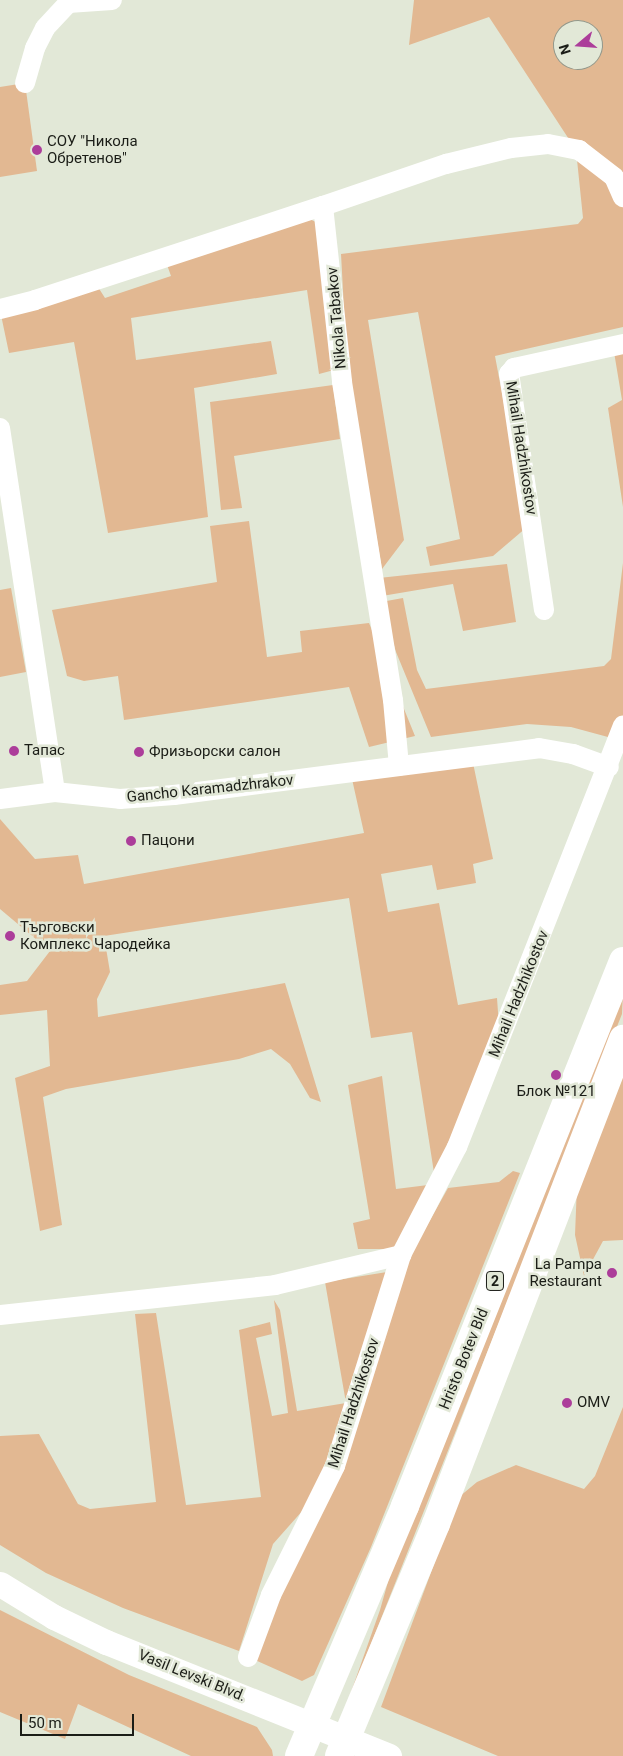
<!DOCTYPE html>
<meta charset="utf-8">
<style>
body{margin:0}
#map{position:relative;width:623px;height:1756px;overflow:hidden;background:#e2e8d7;font-family:Roboto,sans-serif}
div>[style]{position:absolute}
.green>*{inset:0;background:#e2b892}
.minor>*{height:20px;margin:-10px;padding:0 10px;transform-origin:10px;border-radius:10px;background:#fff}
.major>*{height:25px;margin:-12.5px;padding:0 12.5px;transform-origin:12.5px;border-radius:12.5px;background:#fff}
.highway>*{height:28px;margin:-14px;padding:0 14px;transform-origin:14px;border-radius:14px;background:#fff}
.dots>*{width:14px;height:14px;translate:-50% -50%;box-sizing:border-box;border:2px solid #e2e8d7;border-radius:50%}
span{translate:-50% -50%;white-space:nowrap;text-align:center;line-height:1.15;-webkit-text-stroke:5px #e2e8d7;paint-order:stroke}
.shield-label span{padding:1px 4px;background:#e2e8d7;border:1px solid;border-radius:4px;-webkit-text-stroke-width:0}
.shield-label{font-size:14px;color:#1b1d17;font-weight:700}
.poi-label{font-size:15px;color:#1b1d17}
.left{translate:0 -50%;text-align:left}
.right{translate:-100% -50%;text-align:right}
.street-label{font-size:15px;color:#1b1d17}
.north{position:absolute;left:553px;top:20px;width:50px;height:50px;box-sizing:border-box;background:#e2e8d7;border:1px solid #92978a;border-radius:50%;rotate:252deg;font-size:14px;font-weight:700;line-height:20px;text-align:center;color:#1b1d17}
.north::after{content:'';display:block;margin:auto;width:18px;height:22px;background:#ac3d9a;clip-path:polygon(50% 0,100% 100%,50% 72%,0 100%)}
.scale{position:absolute;left:20px;top:1714px;width:114px;height:22px;box-sizing:border-box;border:2px solid #1b1d17;border-top:0;padding-left:6px;font-size:15px;line-height:18px;white-space:nowrap;color:#1b1d17;-webkit-text-stroke:4px #e2e8d7;paint-order:stroke}
</style>
<div id="map">
<div class="green">
<i style="clip-path:polygon(evenodd,414px 0,623px 0,623px 327px,495px 356px,527px 527px,493px 556px,430px 566px,426px 547px,460px 539px,418px 312px,368px 320px,404px 540px,382px 569px,347px 365px,341px 254px,578px 224px,583px 218px,576px 150px,489px 17px,409px 45px,414px 0,563px 30px,593px 30px,593px 60px,563px 60px,563px 30px)"></i>
<i style="clip-path:polygon(25px 83px,37px 171px,0 177px,0 87px)"></i>
<i style="clip-path:polygon(303px 216px,318px 223px,334px 370px,319px 374px,307px 290px,131px 318px,136px 360px,271px 341px,277px 374px,194px 388px,208px 517px,108px 533px,74px 342px,9px 353px,1px 315px,98px 287px,105px 298px,171px 276px,166px 262px)"></i>
<i style="clip-path:polygon(614px 352px,623px 353px,623px 507px,608px 408px,622px 400px)"></i>
<i style="clip-path:polygon(333px 385px,340px 439px,234px 456px,242px 508px,221px 510px,210px 402px)"></i>
<i style="clip-path:polygon(249px 521px,267px 657px,302px 652px,300px 631px,369px 623px,415px 736px,369px 747px,349px 687px,124px 720px,118px 676px,84px 681px,67px 676px,52px 610px,217px 582px,210px 526px)"></i>
<i style="clip-path:polygon(623px 563px,623px 718px,619px 740px,571px 727px,527px 724px,431px 737px,396px 652px,381px 602px,403px 598px,417px 670px,426px 689px,604px 666px,611px 659px)"></i>
<i style="clip-path:polygon(507px 564px,516px 622px,463px 631px,453px 584px,382px 596px,379px 578px)"></i>
<i style="clip-path:polygon(11px 588px,26px 672px,0 677px,0 590px)"></i>
<i style="clip-path:polygon(472px 758px,493px 859px,473px 864px,476px 883px,437px 890px,432px 865px,381px 874px,388px 912px,439px 903px,458px 1005px,497px 998px,499px 1026px,435px 1179px,412px 1032px,371px 1038px,349px 898px,104px 936px,110px 972px,97px 999px,98px 1017px,285px 983px,321px 1102px,310px 1098px,290px 1064px,271px 1049px,239px 1059px,66px 1089px,43px 1097px,62px 1225px,40px 1231px,15px 1078px,50px 1066px,47px 1010px,0 1015px,0 985px,27px 981px,50px 951px,0 909px,0 819px,35px 859px,78px 855px,84px 884px,364px 833px,352px 779px)"></i>
<i style="clip-path:polygon(623px 991px,622px 1014px,345px 1709px,380px 1610px,399px 1543px)"></i>
<i style="clip-path:polygon(623px 1067px,623px 1240px,603px 1241px,584px 1276px,575px 1235px,577px 1185px)"></i>
<i style="clip-path:polygon(382px 1076px,396px 1189px,428px 1185px,394px 1249px,358px 1249px,353px 1223px,370px 1219px,348px 1085px)"></i>
<i style="clip-path:polygon(513px 1171px,520px 1173px,371px 1547px,314px 1675px,302px 1681px,255px 1660px,406px 1263px,448px 1188px,499px 1182px)"></i>
<i style="clip-path:polygon(387px 1272px,332px 1457px,304px 1509px,273px 1544px,239px 1651px,123px 1608px,46px 1573px,0 1545px,0 1436px,39px 1434px,78px 1504px,90px 1509px,156px 1502px,135px 1314px,156px 1313px,186px 1505px,261px 1497px,239px 1330px,270px 1322px,272px 1334px,256px 1338px,272px 1416px,288px 1413px,274px 1300px,280px 1310px,297px 1411px,346px 1403px,325px 1282px)"></i>
<i style="clip-path:polygon(623px 1407px,623px 1756px,498px 1756px,381px 1707px,459px 1497px,477px 1482px,516px 1465px,584px 1489px,595px 1476px)"></i>
<i style="clip-path:polygon(0 1610px,129px 1675px,257px 1727px,272px 1750px,273px 1756px,191px 1756px,78px 1704px,65px 1739px,0 1712px)"></i>
</div>
<div class="minor">
<i style="left:25px;top:83px;width:36px;rotate:-74deg"></i>
<i style="left:35px;top:48px;width:22px;rotate:-63deg"></i>
<i style="left:45px;top:28px;width:34px;rotate:-47deg"></i>
<i style="left:68px;top:3px;width:44px;rotate:-3.9deg"></i>
<i style="left:323px;top:206px;width:130px;rotate:-18.9deg"></i>
<i style="left:446px;top:164px;width:67px;rotate:-13.8deg"></i>
<i style="left:511px;top:148px;width:37px;rotate:-6deg"></i>
<i style="left:548px;top:144px;width:32px;rotate:11deg"></i>
<i style="left:579px;top:150px;width:44px;rotate:37.6deg"></i>
<i style="left:614px;top:177px;width:22px;rotate:66deg"></i>
<i style="left:0;top:309px;width:36px;rotate:-14deg"></i>
<i style="left:35px;top:300px;width:303px;rotate:-18.1deg"></i>
<i style="left:323px;top:206px;width:177px;rotate:83.8deg"></i>
<i style="left:342px;top:382px;width:322px;rotate:80.9deg"></i>
<i style="left:393px;top:700px;width:66px;rotate:84.8deg"></i>
<i style="left:0;top:428px;width:368px;rotate:81.4deg"></i>
<i style="left:55px;top:792px;width:65px;rotate:6.1deg"></i>
<i style="left:120px;top:799px;width:54px;rotate:-4.2deg"></i>
<i style="left:174px;top:795px;width:368px;rotate:-7.3deg"></i>
<i style="left:539px;top:748px;width:35px;rotate:10deg"></i>
<i style="left:573px;top:754px;width:38px;rotate:20deg"></i>
<i style="left:544px;top:610px;width:239px;rotate:-98.4deg"></i>
<i style="left:509px;top:374px;width:8px;rotate:-50deg"></i>
<i style="left:514px;top:368px;width:112px;rotate:-12.4deg"></i>
<i style="left:0;top:799px;width:55px;rotate:-7.3deg"></i>
<i style="left:0;top:1315px;width:277px;rotate:-6.2deg"></i>
<i style="left:275px;top:1285px;width:130px;rotate:-13.4deg"></i>
<i style="left:248px;top:1657px;width:66px;rotate:-69.6deg"></i>
<i style="left:271px;top:1595px;width:144px;rotate:-63.6deg"></i>
<i style="left:335px;top:1466px;width:221px;rotate:-72.6deg"></i>
<i style="left:401px;top:1255px;width:122px;rotate:-62.6deg"></i>
<i style="left:457px;top:1147px;width:453px;rotate:-68.5deg"></i>
</div>
<div class="major">
<i style="left:0;top:1584px;width:63px;rotate:31.4deg"></i>
<i style="left:54px;top:1617px;width:58px;rotate:25.7deg"></i>
<i style="left:106px;top:1642px;width:305px;rotate:21.9deg"></i>
</div>
<div class="highway">
<i style="left:299px;top:1756px;width:272px;rotate:-67deg"></i>
<i style="left:405px;top:1506px;width:587px;rotate:-68.2deg"></i>
<i style="left:339px;top:1756px;width:251px;rotate:-67.3deg"></i>
<i style="left:436px;top:1524px;width:520px;rotate:-68.92deg"></i>
</div>
<div class="dots">
<i style="left:37px;top:150px;background:#ac3d9a"></i>
<i style="left:14px;top:751px;background:#ac3d9a"></i>
<i style="left:139px;top:752px;background:#ac3d9a"></i>
<i style="left:131px;top:841px;background:#ac3d9a"></i>
<i style="left:10px;top:936px;background:#ac3d9a"></i>
<i style="left:556px;top:1075px;background:#ac3d9a"></i>
<i style="left:612px;top:1273px;background:#ac3d9a"></i>
<i style="left:567px;top:1403px;background:#ac3d9a"></i>
</div>
<div class="shield-label">
<span style="left:495px;top:1281px">2</span>
</div>
<div class="poi-label">
<span class="left" style="left:47px;top:150px">СОУ "Никола<br>Обретенов"</span>
<span class="left" style="left:24px;top:751px">Тапас</span>
<span class="left" style="left:149px;top:752px">Фризьорски салон</span>
<span class="left" style="left:141px;top:841px">Пацони</span>
<span class="left" style="left:20px;top:936px">Търговски<br>Комплекс Чародейка</span>
<span style="left:556px;top:1092px">Блок №121</span>
<span class="right" style="left:602px;top:1273px">La Pampa<br>Restaurant</span>
<span class="left" style="left:577px;top:1403px">OMV</span>
</div>
<div class="street-label">
<span style="left:337px;top:318px;rotate:-95deg">Nikola Tabakov</span>
<span style="left:521px;top:448px;rotate:81deg">Mihail Hadzhikostov</span>
<span style="left:210px;top:789px;rotate:-6deg">Gancho Karamadzhrakov</span>
<span style="left:519px;top:994px;rotate:-68deg">Mihail Hadzhikostov</span>
<span style="left:464px;top:1359px;rotate:-68deg">Hristo Botev Bld</span>
<span style="left:354px;top:1403px;rotate:-72deg">Mihail Hadzhikostov</span>
<span style="left:192px;top:1676px;rotate:22deg">Vasil Levski Blvd.</span>
</div>
<div class="north">N</div>
<div class="scale">50 m</div>
</div>
